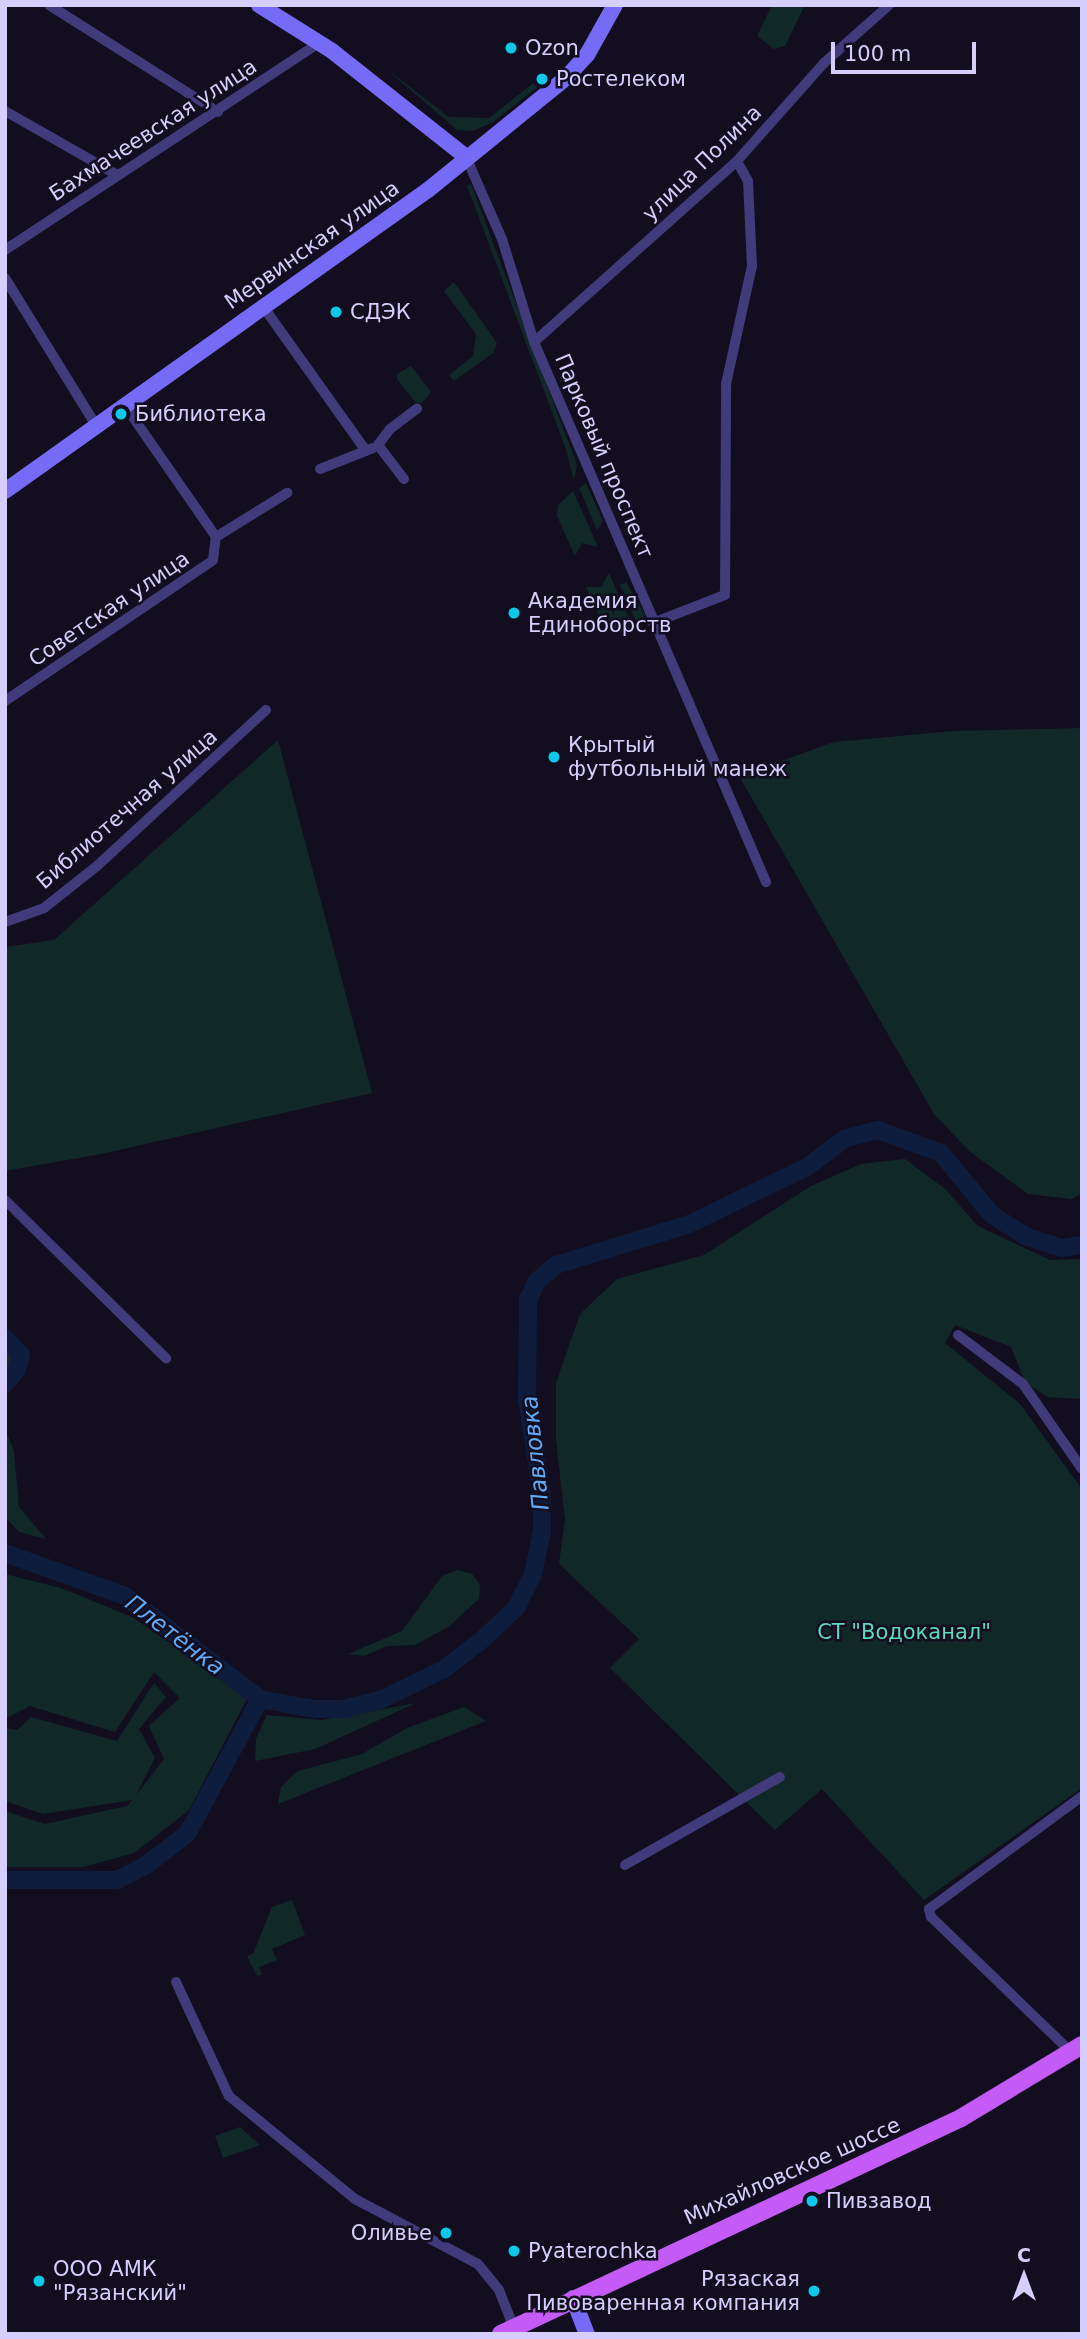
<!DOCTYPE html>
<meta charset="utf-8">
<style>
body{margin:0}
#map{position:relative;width:1087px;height:2339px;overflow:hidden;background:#120e1f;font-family:"DejaVu Sans",sans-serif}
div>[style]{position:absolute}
.green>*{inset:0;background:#112829}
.river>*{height:18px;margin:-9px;padding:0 9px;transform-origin:9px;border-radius:9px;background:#0e1d3e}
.street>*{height:10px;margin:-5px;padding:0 5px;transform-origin:5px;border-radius:5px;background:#413b7c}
.secondary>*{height:16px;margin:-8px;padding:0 8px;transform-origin:8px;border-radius:8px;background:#766bf7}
.primary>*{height:18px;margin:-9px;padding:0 9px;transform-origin:9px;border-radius:9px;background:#c55bf7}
.dots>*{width:19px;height:19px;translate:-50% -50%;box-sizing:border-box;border:4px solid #120e1f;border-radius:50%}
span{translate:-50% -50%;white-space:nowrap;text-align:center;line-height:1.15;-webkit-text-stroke:5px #120e1f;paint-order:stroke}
.poi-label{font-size:21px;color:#d6cefc}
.left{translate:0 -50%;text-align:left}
.right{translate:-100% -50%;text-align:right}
.street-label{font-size:21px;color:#d6cefc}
.park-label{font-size:21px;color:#5fd8c1}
.water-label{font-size:23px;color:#62aaf7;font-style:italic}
.frame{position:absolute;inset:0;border:7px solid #d6cefc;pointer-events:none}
.north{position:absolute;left:989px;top:2241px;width:70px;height:70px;-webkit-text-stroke:5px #120e1f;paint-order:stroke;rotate:0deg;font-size:19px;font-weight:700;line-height:28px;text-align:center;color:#d6cefc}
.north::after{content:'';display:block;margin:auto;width:24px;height:32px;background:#d6cefc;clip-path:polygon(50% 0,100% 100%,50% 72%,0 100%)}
.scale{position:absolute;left:831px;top:42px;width:145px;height:32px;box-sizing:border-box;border:4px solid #d6cefc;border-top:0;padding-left:9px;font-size:21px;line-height:24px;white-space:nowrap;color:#d6cefc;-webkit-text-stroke:5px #120e1f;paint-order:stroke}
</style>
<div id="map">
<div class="green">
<i style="clip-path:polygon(772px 5px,805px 5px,785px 46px,774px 49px,757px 36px)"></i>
<i style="clip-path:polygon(384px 67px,449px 117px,489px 118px,541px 77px,544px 82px,493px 122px,473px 131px,457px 130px)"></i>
<i style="clip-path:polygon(471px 184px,577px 465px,574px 481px,566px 449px,467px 186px)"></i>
<i style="clip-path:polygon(454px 282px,497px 343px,493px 353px,454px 381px,449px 375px,473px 356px,476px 334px,444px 291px)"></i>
<i style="clip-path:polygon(411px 366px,431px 392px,422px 403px,415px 402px,397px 379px,397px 374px)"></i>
<i style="clip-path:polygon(586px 483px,603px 521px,597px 530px,579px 488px)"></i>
<i style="clip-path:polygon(573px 491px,598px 547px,582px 543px,575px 556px,557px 516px,558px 505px)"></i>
<i style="clip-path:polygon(609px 573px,634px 630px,625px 634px,605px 629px,586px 587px,601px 587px)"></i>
<i style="clip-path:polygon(626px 582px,645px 615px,638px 626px,620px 585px)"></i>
<i style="clip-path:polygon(1082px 728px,1082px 1193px,1072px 1199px,1028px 1194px,969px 1151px,934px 1114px,739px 776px,834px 742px,953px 731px)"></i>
<i style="clip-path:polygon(278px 740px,372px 1093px,101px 1154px,5px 1171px,5px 947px,54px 940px)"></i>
<i style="clip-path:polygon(905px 1159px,945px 1189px,978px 1226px,1050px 1260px,1082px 1259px,1082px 1399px,1047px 1397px,1025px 1382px,1011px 1347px,955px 1325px,945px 1343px,1020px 1404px,1082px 1489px,1082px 1788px,924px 1900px,822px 1789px,775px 1830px,610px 1668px,639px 1639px,559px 1564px,565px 1520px,556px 1440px,556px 1383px,580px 1314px,617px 1279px,704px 1255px,811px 1186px,861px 1164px)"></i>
<i style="clip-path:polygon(5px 1338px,21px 1355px,17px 1369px,5px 1384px)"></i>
<i style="clip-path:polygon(5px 1428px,14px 1451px,19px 1507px,46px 1539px,19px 1532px,5px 1517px)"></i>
<i style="clip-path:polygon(458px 1570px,472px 1574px,480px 1584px,479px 1599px,448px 1627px,415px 1645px,387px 1646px,364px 1656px,348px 1654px,402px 1631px,442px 1576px)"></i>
<i style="clip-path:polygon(5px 1574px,61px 1588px,132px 1617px,248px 1697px,189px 1810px,134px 1853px,83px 1867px,5px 1867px,5px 1811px,45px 1824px,127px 1806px,132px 1800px,43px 1814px,5px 1801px,5px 1728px,17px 1730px,31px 1717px,117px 1741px,154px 1683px,166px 1697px,139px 1729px,155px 1758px,136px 1795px,164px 1759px,149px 1726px,180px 1698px,154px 1672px,115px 1732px,30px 1706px,5px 1719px)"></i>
<i style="clip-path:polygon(416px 1703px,315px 1749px,255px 1761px,256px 1739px,267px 1715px,322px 1720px)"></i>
<i style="clip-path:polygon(464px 1707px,486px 1721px,278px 1804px,281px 1787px,298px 1771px,362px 1754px,407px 1728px)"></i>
<i style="clip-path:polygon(292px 1900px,305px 1935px,272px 1949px,277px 1960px,259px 1967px,262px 1975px,257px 1976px,247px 1956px,253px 1954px,272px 1907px)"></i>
<i style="clip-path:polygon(240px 2127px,260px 2145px,223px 2158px,215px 2136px)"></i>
</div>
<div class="river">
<i style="left:5px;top:1338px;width:23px;rotate:47deg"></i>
<i style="left:21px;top:1355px;width:15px;rotate:106deg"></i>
<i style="left:17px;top:1369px;width:19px;rotate:129deg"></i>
<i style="left:5px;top:1553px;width:127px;rotate:19.7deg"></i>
<i style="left:125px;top:1596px;width:170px;rotate:37.3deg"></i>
<i style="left:260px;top:1699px;width:55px;rotate:10.5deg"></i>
<i style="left:314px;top:1709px;width:30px"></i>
<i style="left:344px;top:1709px;width:37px;rotate:-14deg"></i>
<i style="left:380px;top:1700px;width:70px;rotate:-25.5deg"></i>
<i style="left:443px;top:1670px;width:51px;rotate:-37.8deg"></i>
<i style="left:483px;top:1639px;width:45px;rotate:-43.2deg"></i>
<i style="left:516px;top:1608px;width:38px;rotate:-63deg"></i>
<i style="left:533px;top:1574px;width:44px;rotate:-78.2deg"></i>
<i style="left:542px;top:1531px;width:36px;rotate:-90deg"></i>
<i style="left:542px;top:1495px;width:97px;rotate:-98.9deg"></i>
<i style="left:527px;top:1399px;width:99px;rotate:-89.4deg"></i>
<i style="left:528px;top:1300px;width:21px;rotate:-65deg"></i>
<i style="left:537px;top:1281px;width:25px;rotate:-40deg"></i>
<i style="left:556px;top:1265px;width:137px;rotate:-17deg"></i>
<i style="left:687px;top:1225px;width:133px;rotate:-25.8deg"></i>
<i style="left:807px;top:1167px;width:49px;rotate:-36.6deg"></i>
<i style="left:846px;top:1138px;width:33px;rotate:-14deg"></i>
<i style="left:878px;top:1130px;width:67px;rotate:20.1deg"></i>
<i style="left:941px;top:1153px;width:80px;rotate:50.6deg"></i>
<i style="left:992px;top:1215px;width:39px;rotate:32deg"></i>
<i style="left:1025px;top:1236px;width:38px;rotate:18deg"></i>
<i style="left:1061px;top:1248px;width:21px;rotate:-8deg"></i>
<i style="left:5px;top:1880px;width:112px"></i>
<i style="left:117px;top:1880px;width:31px;rotate:-27deg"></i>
<i style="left:145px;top:1866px;width:53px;rotate:-37.3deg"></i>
<i style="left:187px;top:1834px;width:153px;rotate:-61.6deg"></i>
</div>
<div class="street">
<i style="left:49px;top:5px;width:200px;rotate:32.3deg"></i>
<i style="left:5px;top:111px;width:129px;rotate:29.7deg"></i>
<i style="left:466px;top:157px;width:90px;rotate:66.3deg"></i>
<i style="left:502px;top:239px;width:108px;rotate:72.7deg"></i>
<i style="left:534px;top:342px;width:588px;rotate:66.75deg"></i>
<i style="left:5px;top:250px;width:378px;rotate:-33.4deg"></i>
<i style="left:5px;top:278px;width:172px;rotate:58.3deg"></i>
<i style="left:262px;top:305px;width:179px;rotate:54.5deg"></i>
<i style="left:534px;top:342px;width:272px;rotate:-41.7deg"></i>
<i style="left:737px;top:161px;width:131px;rotate:-48.4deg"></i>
<i style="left:824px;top:63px;width:87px;rotate:-41.7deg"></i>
<i style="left:320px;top:469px;width:57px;rotate:-21.6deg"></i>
<i style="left:404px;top:479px;width:43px;rotate:-127.4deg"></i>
<i style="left:378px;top:445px;width:20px;rotate:-53deg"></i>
<i style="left:390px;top:429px;width:34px;rotate:-37deg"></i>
<i style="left:216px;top:537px;width:84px;rotate:-31.8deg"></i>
<i style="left:653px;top:623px;width:77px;rotate:-21.3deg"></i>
<i style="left:725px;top:595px;width:211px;rotate:-89.7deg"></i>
<i style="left:726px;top:384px;width:121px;rotate:-77.6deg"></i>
<i style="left:752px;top:266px;width:85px;rotate:-92.7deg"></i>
<i style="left:748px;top:181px;width:23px;rotate:-119deg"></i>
<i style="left:5px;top:701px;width:251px;rotate:-34.1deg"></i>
<i style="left:213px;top:560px;width:23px;rotate:-83deg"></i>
<i style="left:216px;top:537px;width:162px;rotate:-124.7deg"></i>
<i style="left:5px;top:922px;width:41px;rotate:-19.7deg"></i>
<i style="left:44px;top:908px;width:68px;rotate:-38.4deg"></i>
<i style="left:97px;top:866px;width:230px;rotate:-42.7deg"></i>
<i style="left:5px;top:1200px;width:226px;rotate:44.5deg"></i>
<i style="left:958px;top:1335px;width:81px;rotate:37deg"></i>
<i style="left:1023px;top:1384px;width:103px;rotate:55.2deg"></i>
<i style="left:625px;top:1865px;width:178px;rotate:-29.6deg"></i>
<i style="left:176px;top:1982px;width:126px;rotate:65.1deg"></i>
<i style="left:229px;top:2096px;width:163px;rotate:39.3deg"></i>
<i style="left:355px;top:2199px;width:139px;rotate:27.9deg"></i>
<i style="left:478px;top:2264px;width:33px;rotate:51deg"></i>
<i style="left:499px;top:2290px;width:41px;rotate:68.5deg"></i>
<i style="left:1071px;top:2052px;width:194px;rotate:-136deg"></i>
<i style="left:931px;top:1917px;width:8px;rotate:-104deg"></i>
<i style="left:929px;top:1909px;width:190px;rotate:-36.4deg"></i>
</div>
<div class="secondary">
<i style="left:259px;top:5px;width:86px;rotate:32.2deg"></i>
<i style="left:332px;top:51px;width:171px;rotate:38.3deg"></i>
<i style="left:5px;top:491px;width:519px;rotate:-35.44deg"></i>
<i style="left:428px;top:190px;width:178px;rotate:-39.1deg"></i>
<i style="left:566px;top:78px;width:31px;rotate:-48deg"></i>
<i style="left:587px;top:55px;width:57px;rotate:-60.8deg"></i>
<i style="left:573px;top:2298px;width:39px;rotate:69deg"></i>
</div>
<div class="primary">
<i style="left:501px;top:2334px;width:508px;rotate:-25.15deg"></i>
<i style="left:961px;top:2118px;width:141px;rotate:-31.1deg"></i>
</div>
<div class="dots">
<i style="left:511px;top:48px;background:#0cc8eb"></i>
<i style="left:542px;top:79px;background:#0cc8eb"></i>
<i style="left:336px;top:312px;background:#0cc8eb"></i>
<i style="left:121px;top:414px;background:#0cc8eb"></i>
<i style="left:514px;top:613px;background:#0cc8eb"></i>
<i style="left:554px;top:757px;background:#0cc8eb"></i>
<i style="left:812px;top:2201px;background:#0cc8eb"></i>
<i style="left:446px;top:2233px;background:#0cc8eb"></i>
<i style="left:514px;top:2251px;background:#0cc8eb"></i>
<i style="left:39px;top:2281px;background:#0cc8eb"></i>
<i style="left:814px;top:2291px;background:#0cc8eb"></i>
</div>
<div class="poi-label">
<span class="left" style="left:525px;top:48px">Ozon</span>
<span class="left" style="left:556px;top:79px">Ростелеком</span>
<span class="left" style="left:350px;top:312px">СДЭК</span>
<span class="left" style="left:135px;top:414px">Библиотека</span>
<span class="left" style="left:528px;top:613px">Академия<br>Единоборств</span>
<span class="left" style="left:568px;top:757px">Крытый<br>футбольный манеж</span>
<span class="left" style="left:826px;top:2201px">Пивзавод</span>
<span class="right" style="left:432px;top:2233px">Оливье</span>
<span class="left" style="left:528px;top:2251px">Pyaterochka</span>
<span class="left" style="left:53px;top:2281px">ООО АМК<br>"Рязанский"</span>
<span class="right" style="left:800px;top:2291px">Рязаская<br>Пивоваренная компания</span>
</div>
<div class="street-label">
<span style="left:153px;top:130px;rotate:-33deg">Бахмачеевская улица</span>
<span style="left:702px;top:163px;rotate:-44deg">улица Полина</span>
<span style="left:312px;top:245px;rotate:-35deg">Мервинская улица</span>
<span style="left:604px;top:456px;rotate:67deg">Парковый проспект</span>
<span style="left:109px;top:609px;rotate:-34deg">Советская улица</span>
<span style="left:127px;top:809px;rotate:-41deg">Библиотечная улица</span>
<span style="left:792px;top:2171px;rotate:-24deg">Михайловское шоссе</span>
</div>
<div class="park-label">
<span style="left:904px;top:1632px">СТ "Водоканал"</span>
</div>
<div class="water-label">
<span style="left:535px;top:1453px;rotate:-96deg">Павловка</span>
<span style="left:175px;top:1635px;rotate:37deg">Плетёнка</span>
</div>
<div class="frame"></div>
<div class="north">С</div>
<div class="scale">100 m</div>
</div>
